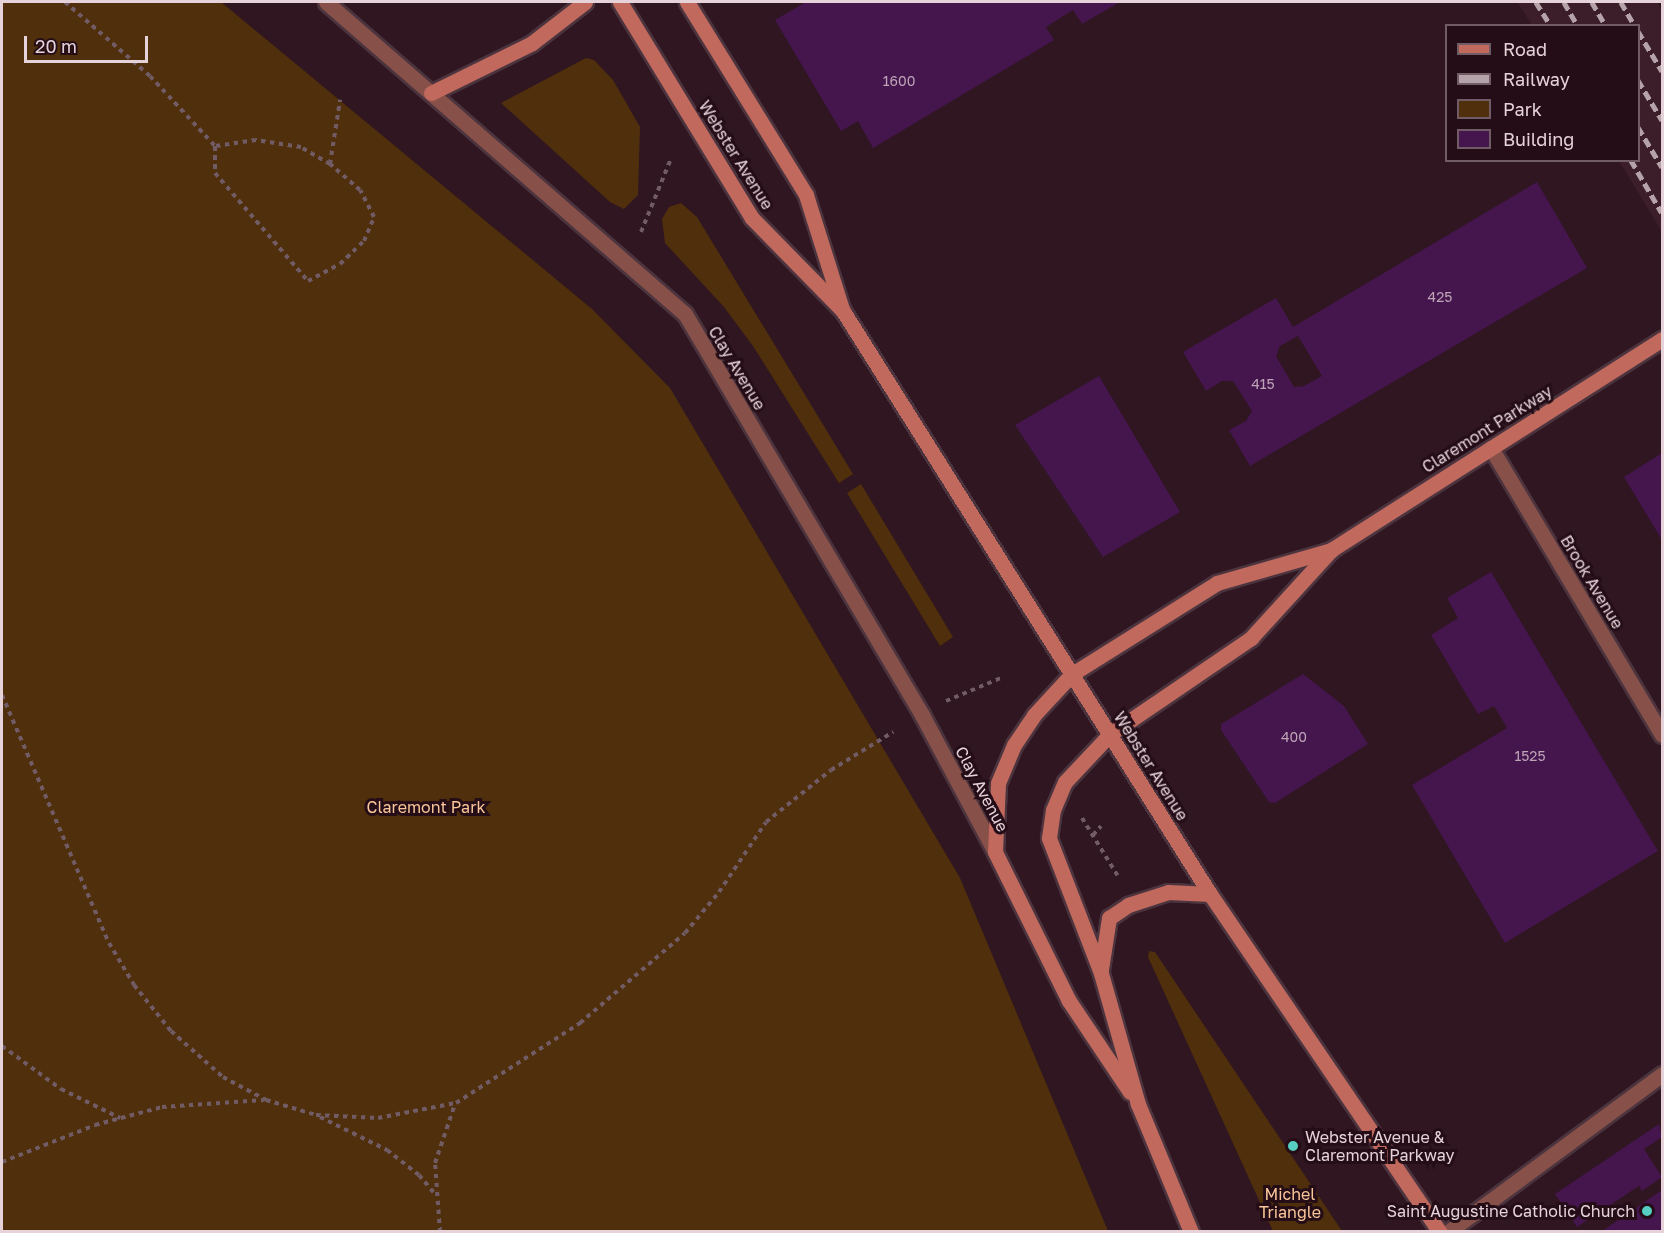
<!DOCTYPE html>
<style>
body{margin:0}
#map{position:relative;width:1664px;height:1233px;overflow:hidden;background:#2f1620;font-family:"Golos Text",sans-serif}
div>[style]{position:absolute}
.built>*{inset:0;background:#3c1e2b}
.green>*{inset:0;background:#502f0c}
.building>*{inset:0;background:#45154e}
.path>*{height:4px;margin-top:-2px;transform-origin:0;background:repeating-linear-gradient(90deg,#715b64 0 4.5px,transparent 0 9px)}
.roads{filter:drop-shadow(2px 0 #4c343e) drop-shadow(-2px 0 #4c343e) drop-shadow(0 2px #4c343e) drop-shadow(0 -2px #4c343e)}
.lane>*{height:15px;margin:-7.5px;padding:0 7.5px;transform-origin:7.5px;border-radius:7.5px;background:#875048}
.street>*{height:15px;margin:-7.5px;padding:0 7.5px;transform-origin:7.5px;border-radius:7.5px;background:#875048}
.secondary>*{height:15px;margin:-7.5px;padding:0 7.5px;transform-origin:7.5px;border-radius:7.5px;background:#c2695e}
.rail>*{height:4.5px;margin-top:-2.25px;transform-origin:0;background:repeating-linear-gradient(90deg,#b6a2a9 0 9px,transparent 0 13.5px)}
.dots>*{width:16px;height:16px;translate:-50% -50%;box-sizing:border-box;border:3px solid #240d17;border-radius:50%}
span{translate:-50% -50%;white-space:nowrap;text-align:center;line-height:1.15;-webkit-text-stroke:6px #240d17;paint-order:stroke}
.number-label{font-size:14px;color:#bda4b6}
.number-label span{-webkit-text-stroke-width:0}
.street-label{font-size:16px;color:#e5d3d9}
.park-label{font-size:16px;color:#fbc79a}
.poi-label{font-size:16px;color:#e5d3d9}
.left{translate:0 -50%;text-align:left}
.right{translate:-100% -50%;text-align:right}
.frame{position:absolute;inset:0;border:3px solid #e5d3d9;pointer-events:none}
.legend{position:absolute;left:1445px;top:24px;width:195px;height:138px;box-sizing:border-box;background:#240d17;border:2px solid #715c65;margin:0;padding:8px 10px;list-style:none;font-size:18px;color:#e5d3d9}
.legend li{display:flex;align-items:center;gap:12px;height:30px}
.legend b{width:30px;border:2px solid #715c65}
.scale{position:absolute;left:24px;top:36px;width:124px;height:27px;box-sizing:border-box;border:3px solid #e5d3d9;border-top:0;padding-left:8px;font-size:18px;line-height:21px;white-space:nowrap;color:#e5d3d9;-webkit-text-stroke:4px #240d17;paint-order:stroke}
</style>
<div id="map">
<div class="built">
<i style="clip-path:polygon(1517px 2px,1657px 2px,1662px 11px,1662px 232px,1619px 161px,1638px 160px,1638px 26px,1532px 25px)"></i>
</div>
<div class="green">
<i style="clip-path:polygon(2px 2px,221px 2px,592px 309px,670px 388px,960px 878px,1108px 1231px,2px 1231px)"></i>
<i style="clip-path:polygon(586px 58px,594px 60px,613px 80px,640px 127px,638px 195px,624px 209px,610px 202px,501px 103px)"></i>
<i style="clip-path:polygon(681px 203px,697px 217px,853px 474px,839px 483px,753px 346px,724px 307px,665px 243px,662px 219px,669px 207px)"></i>
<i style="clip-path:polygon(861px 484px,953px 637px,940px 646px,847px 493px)"></i>
<i style="clip-path:polygon(1149px 951px,1155px 952px,1342px 1231px,1273px 1231px,1148px 957px)"></i>
</div>
<div class="building">
<i style="clip-path:polygon(806px 2px,1120px 2px,1082px 24px,1073px 10px,1046px 27px,1054px 40px,873px 148px,858px 121px,841px 131px,775px 20px)"></i>
<i style="clip-path:polygon(evenodd,1537px 182px,1587px 268px,1250px 466px,1229px 430px,1246px 421px,1252px 411px,1233px 381px,1222px 381px,1206px 391px,1183px 352px,1276px 298px,1293px 327px,1537px 182px,1298px 336px,1322px 376px,1304px 386px,1294px 387px,1276px 356px,1280px 346px,1298px 336px)"></i>
<i style="clip-path:polygon(1099px 376px,1180px 512px,1103px 557px,1015px 425px)"></i>
<i style="clip-path:polygon(1662px 453px,1662px 540px,1624px 477px)"></i>
<i style="clip-path:polygon(1491px 572px,1658px 851px,1505px 943px,1412px 785px,1507px 728px,1494px 706px,1478px 714px,1431px 635px,1458px 618px,1447px 598px)"></i>
<i style="clip-path:polygon(1303px 674px,1344px 706px,1368px 744px,1275px 803px,1269px 802px,1221px 730px,1221px 724px)"></i>
<i style="clip-path:polygon(1659px 1124px,1662px 1137px,1644px 1149px,1662px 1177px,1642px 1191px,1639px 1186px,1577px 1227px,1555px 1194px)"></i>
<i style="clip-path:polygon(1662px 1190px,1662px 1232px,1601px 1232px)"></i>
</div>
<div class="path">
<i style="left:65px;top:2px;width:113px;rotate:41deg"></i>
<i style="left:150px;top:76px;width:96px;rotate:47.1deg"></i>
<i style="left:215px;top:146px;width:27px;rotate:90deg"></i>
<i style="left:215px;top:173px;width:143px;rotate:49.3deg"></i>
<i style="left:308px;top:281px;width:36px;rotate:-28deg"></i>
<i style="left:340px;top:264px;width:33px;rotate:-44deg"></i>
<i style="left:364px;top:241px;width:26px;rotate:-67deg"></i>
<i style="left:374px;top:217px;width:30px;rotate:-117deg"></i>
<i style="left:360px;top:190px;width:40px;rotate:-139deg"></i>
<i style="left:330px;top:164px;width:34px;rotate:-150deg"></i>
<i style="left:301px;top:147px;width:46px;rotate:-171.2deg"></i>
<i style="left:256px;top:140px;width:41px;rotate:171.7deg"></i>
<i style="left:330px;top:164px;width:65px;rotate:-81.1deg"></i>
<i style="left:641px;top:232px;width:77px;rotate:-67.8deg"></i>
<i style="left:2px;top:695px;width:270px;rotate:66.7deg"></i>
<i style="left:109px;top:943px;width:49px;rotate:59.2deg"></i>
<i style="left:134px;top:985px;width:59px;rotate:51.2deg"></i>
<i style="left:171px;top:1031px;width:69px;rotate:41.5deg"></i>
<i style="left:223px;top:1077px;width:49px;rotate:28.1deg"></i>
<i style="left:266px;top:1100px;width:52px;rotate:16.7deg"></i>
<i style="left:316px;top:1115px;width:62px;rotate:2.8deg"></i>
<i style="left:378px;top:1118px;width:79px;rotate:-10.9deg"></i>
<i style="left:456px;top:1103px;width:148px;rotate:-32.8deg"></i>
<i style="left:580px;top:1023px;width:138px;rotate:-40.6deg"></i>
<i style="left:685px;top:933px;width:53px;rotate:-50.3deg"></i>
<i style="left:719px;top:892px;width:84px;rotate:-56.1deg"></i>
<i style="left:766px;top:822px;width:83px;rotate:-38.7deg"></i>
<i style="left:831px;top:770px;width:73px;rotate:-31.5deg"></i>
<i style="left:946px;top:701px;width:62px;rotate:-22.8deg"></i>
<i style="left:1082px;top:818px;width:70px;rotate:58.3deg"></i>
<i style="left:1093px;top:835px;width:12px;rotate:-48deg"></i>
<i style="left:2px;top:1046px;width:73px;rotate:36.1deg"></i>
<i style="left:61px;top:1089px;width:66px;rotate:26.2deg"></i>
<i style="left:320px;top:1117px;width:75px;rotate:26.2deg"></i>
<i style="left:387px;top:1150px;width:41px;rotate:38deg"></i>
<i style="left:419px;top:1175px;width:25px;rotate:50deg"></i>
<i style="left:2px;top:1162px;width:100px;rotate:-21.7deg"></i>
<i style="left:95px;top:1125px;width:69px;rotate:-15deg"></i>
<i style="left:162px;top:1107px;width:102px;rotate:-3.9deg"></i>
<i style="left:440px;top:1232px;width:69px;rotate:-94.1deg"></i>
<i style="left:435px;top:1163px;width:62px;rotate:-71.3deg"></i>
</div>
<div class="roads">
<div class="lane">
<i style="left:1448px;top:1232px;width:266px;rotate:-36.4deg"></i>
</div>
<div class="street">
<i style="left:326px;top:2px;width:476px;rotate:41deg"></i>
<i style="left:685px;top:314px;width:466px;rotate:59.4deg"></i>
<i style="left:922px;top:715px;width:155px;rotate:61.9deg"></i>
<i style="left:1491px;top:448px;width:334px;rotate:59.2deg"></i>
</div>
<div class="secondary">
<i style="left:620px;top:2px;width:253px;rotate:58.6deg"></i>
<i style="left:752px;top:218px;width:130px;rotate:45.6deg"></i>
<i style="left:843px;top:311px;width:689px;rotate:57.81deg"></i>
<i style="left:1210px;top:894px;width:409px;rotate:55.8deg"></i>
<i style="left:687px;top:2px;width:227px;rotate:58.3deg"></i>
<i style="left:806px;top:195px;width:120px;rotate:72.5deg"></i>
<i style="left:431px;top:93px;width:113px;rotate:-26.3deg"></i>
<i style="left:532px;top:43px;width:67px;rotate:-37.7deg"></i>
<i style="left:1101px;top:969px;width:52px;rotate:-81.1deg"></i>
<i style="left:1109px;top:918px;width:23px;rotate:-34deg"></i>
<i style="left:1128px;top:905px;width:42px;rotate:-18deg"></i>
<i style="left:1168px;top:892px;width:42px;rotate:2.7deg"></i>
<i style="left:1130px;top:1092px;width:110px;rotate:-123.8deg"></i>
<i style="left:1069px;top:1001px;width:166px;rotate:-116.4deg"></i>
<i style="left:995px;top:852px;width:69px;rotate:-87.5deg"></i>
<i style="left:998px;top:783px;width:41px;rotate:-67.2deg"></i>
<i style="left:1014px;top:745px;width:36px;rotate:-56deg"></i>
<i style="left:1034px;top:715px;width:56px;rotate:-47.2deg"></i>
<i style="left:1072px;top:674px;width:171px;rotate:-32.1deg"></i>
<i style="left:1217px;top:583px;width:119px;rotate:-16.1deg"></i>
<i style="left:1191px;top:1232px;width:139px;rotate:-112.5deg"></i>
<i style="left:1138px;top:1104px;width:136px;rotate:-105.8deg"></i>
<i style="left:1101px;top:973px;width:145px;rotate:-111.1deg"></i>
<i style="left:1049px;top:838px;width:28px;rotate:-82deg"></i>
<i style="left:1053px;top:810px;width:30px;rotate:-67deg"></i>
<i style="left:1065px;top:782px;width:66px;rotate:-46.8deg"></i>
<i style="left:1110px;top:734px;width:171px;rotate:-34.2deg"></i>
<i style="left:1251px;top:638px;width:119px;rotate:-47.7deg"></i>
<i style="left:1331px;top:550px;width:393px;rotate:-32.5deg"></i>
</div>
</div>
<div class="rail">
<i style="left:1536px;top:2px;width:28px;rotate:58deg"></i>
<i style="left:1564px;top:2px;width:28px;rotate:60deg"></i>
<i style="left:1592px;top:2px;width:28px;rotate:60deg"></i>
<i style="left:1621px;top:2px;width:28px;rotate:60deg"></i>
<i style="left:1638px;top:31px;width:47px;rotate:59deg"></i>
<i style="left:1638px;top:80px;width:47px;rotate:59deg"></i>
<i style="left:1638px;top:127px;width:47px;rotate:59deg"></i>
<i style="left:1631px;top:160px;width:61px;rotate:59.7deg"></i>
</div>
<div class="dots">
<i style="left:1293px;top:1146px;background:#56cec2"></i>
<i style="left:1647px;top:1211px;background:#56cec2"></i>
</div>
<div class="number-label">
<span style="left:899px;top:81px">1600</span>
<span style="left:1440px;top:297px">425</span>
<span style="left:1263px;top:384px">415</span>
<span style="left:1294px;top:737px">400</span>
<span style="left:1530px;top:756px">1525</span>
</div>
<div class="street-label">
<span style="left:736px;top:155px;rotate:58deg">Webster Avenue</span>
<span style="left:737px;top:368px;rotate:59deg">Clay Avenue</span>
<span style="left:1487px;top:429px;rotate:-32deg">Claremont Parkway</span>
<span style="left:1592px;top:582px;rotate:59deg">Brook Avenue</span>
<span style="left:1151px;top:766px;rotate:58deg">Webster Avenue</span>
<span style="left:982px;top:789px;rotate:62deg">Clay Avenue</span>
</div>
<div class="park-label">
<span style="left:426px;top:807px">Claremont Park</span>
<span style="left:1290px;top:1203px">Michel<br>Triangle</span>
</div>
<div class="poi-label">
<span class="left" style="left:1305px;top:1146px">Webster Avenue &amp;<br>Claremont Parkway</span>
<span class="right" style="left:1635px;top:1211px">Saint Augustine Catholic Church</span>
</div>
<div class="frame"></div>
<ul class="legend">
<li><b style="height:8px;background:#c2695e"></b>Road</li>
<li><b style="height:8px;background:#b6a2a9"></b>Railway</li>
<li><b style="height:16px;background:#502f0c"></b>Park</li>
<li><b style="height:16px;background:#45154e"></b>Building</li>
</ul>
<div class="scale">20 m</div>
</div>
